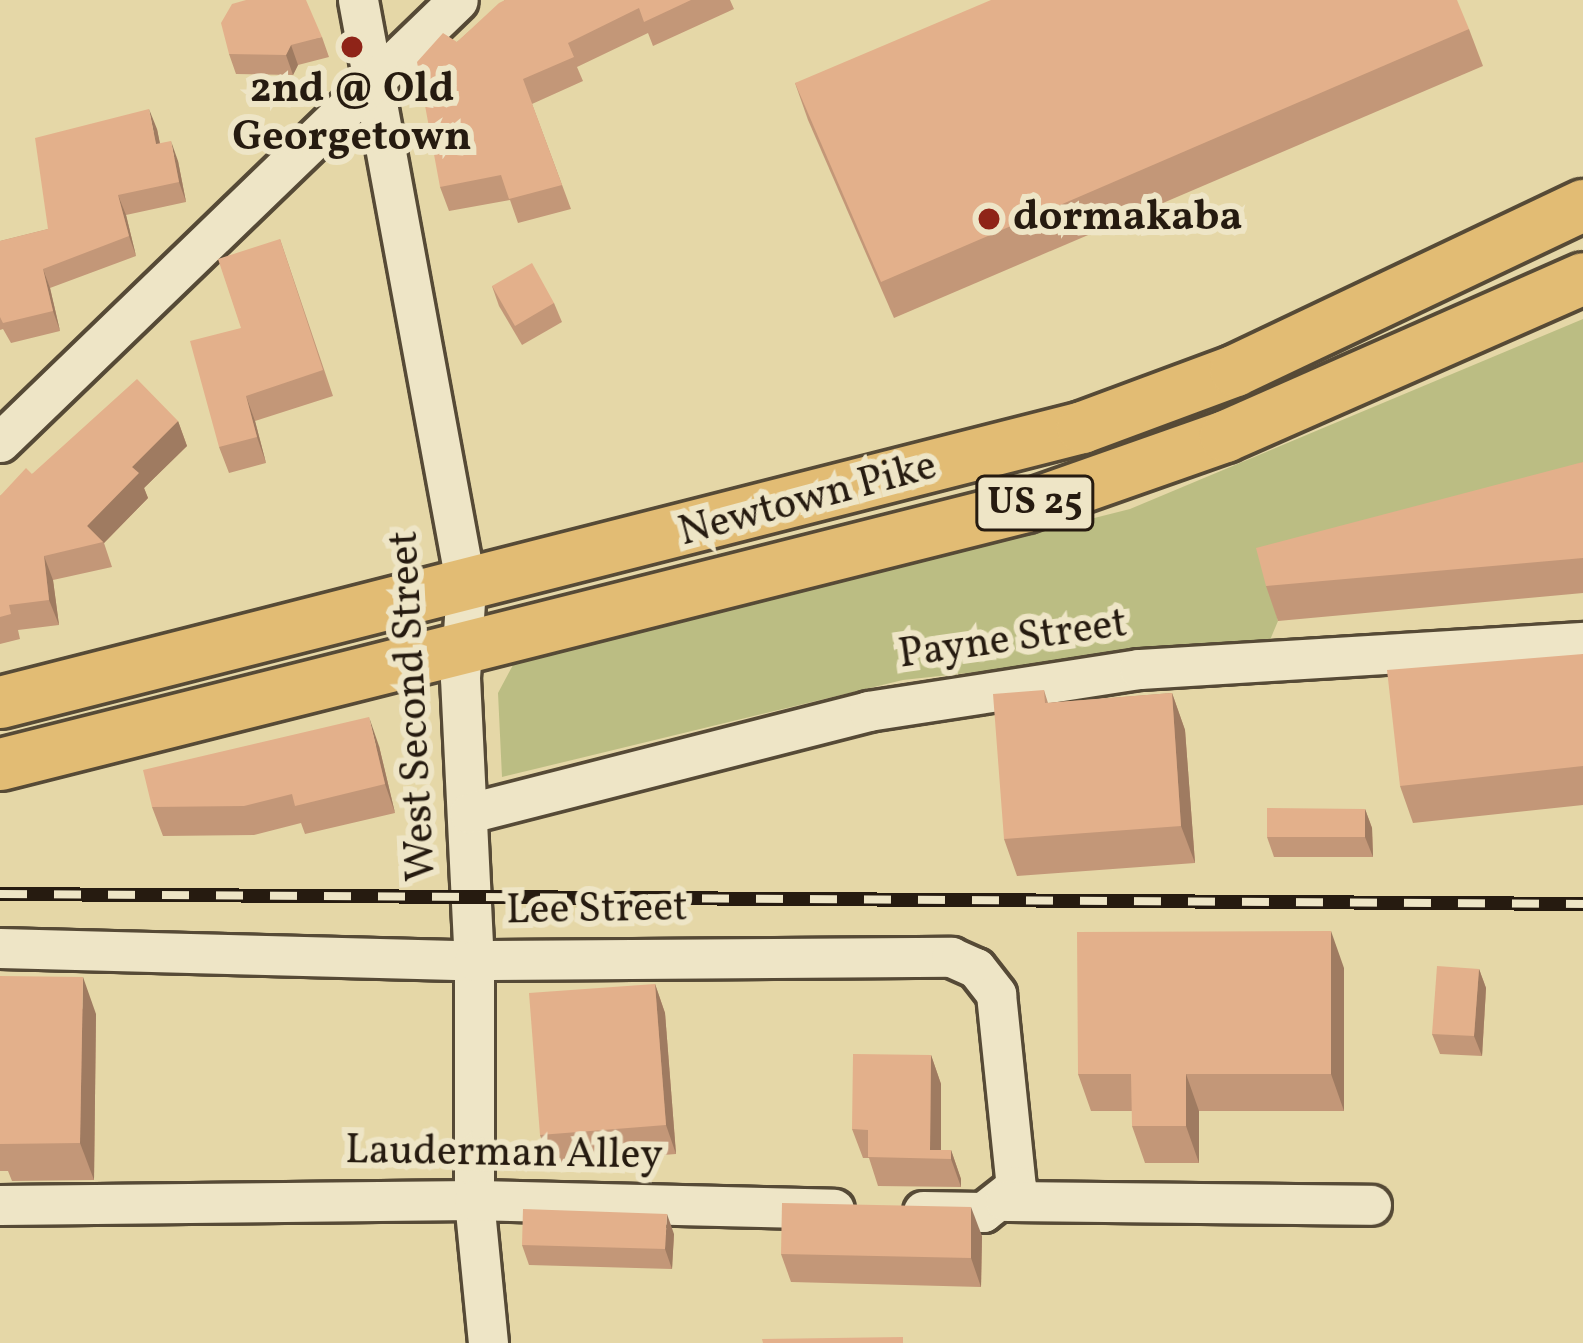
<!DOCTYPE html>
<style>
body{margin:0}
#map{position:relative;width:1583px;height:1343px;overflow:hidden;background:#e5d7a7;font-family:Vollkorn,serif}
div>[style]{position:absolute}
.green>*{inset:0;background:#bbbd83}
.roads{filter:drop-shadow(3px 0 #564a36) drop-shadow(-3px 0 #564a36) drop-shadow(0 3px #564a36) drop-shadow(0 -3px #564a36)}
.minor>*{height:39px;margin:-19.5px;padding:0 19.5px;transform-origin:19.5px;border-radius:19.5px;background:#eee5c6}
.major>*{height:51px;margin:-25.5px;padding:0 25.5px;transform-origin:25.5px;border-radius:25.5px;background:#e2bc74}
.rail>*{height:14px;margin-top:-7px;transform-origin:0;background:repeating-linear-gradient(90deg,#eee5c6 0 27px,#261b10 0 54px);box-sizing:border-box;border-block:3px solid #261b10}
.wall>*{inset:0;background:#c39778}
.shaded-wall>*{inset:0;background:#9f7b61}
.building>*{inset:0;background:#e3b08b}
.dots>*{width:33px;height:33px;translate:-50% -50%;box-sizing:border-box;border:6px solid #eee5c6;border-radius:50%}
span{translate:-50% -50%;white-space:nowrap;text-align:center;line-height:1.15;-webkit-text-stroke:12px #eee5c6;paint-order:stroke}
.shield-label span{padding:3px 9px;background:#eee5c6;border:3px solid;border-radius:9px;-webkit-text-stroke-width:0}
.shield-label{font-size:39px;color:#261b10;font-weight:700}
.poi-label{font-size:42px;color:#261b10;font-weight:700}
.left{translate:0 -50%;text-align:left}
.street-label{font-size:42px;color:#261b10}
</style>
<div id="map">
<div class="green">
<i style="clip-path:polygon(1583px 319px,1583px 497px,1268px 583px,1278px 621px,1270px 640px,903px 680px,502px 777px,498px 693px,513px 665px,1130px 509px)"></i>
</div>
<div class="roads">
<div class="minor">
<i style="left:358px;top:0;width:597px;rotate:79.57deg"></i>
<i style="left:466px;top:587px;width:91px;rotate:93.8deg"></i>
<i style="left:460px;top:678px;width:282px;rotate:87.2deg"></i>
<i style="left:474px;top:960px;width:240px;rotate:90deg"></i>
<i style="left:474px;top:1200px;width:144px;rotate:84.4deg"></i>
<i style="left:0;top:442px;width:636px;rotate:-43.98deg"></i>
<i style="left:469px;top:813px;width:412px;rotate:-14.3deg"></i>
<i style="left:868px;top:711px;width:274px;rotate:-8.8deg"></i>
<i style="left:1139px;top:669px;width:445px;rotate:-3.5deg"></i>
<i style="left:0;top:948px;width:474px;rotate:1.5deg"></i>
<i style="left:474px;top:960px;width:477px;rotate:-0.4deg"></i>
<i style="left:951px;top:957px;width:27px;rotate:24deg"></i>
<i style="left:976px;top:968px;width:33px;rotate:52deg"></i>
<i style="left:996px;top:994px;width:193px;rotate:84.1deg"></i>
<i style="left:1016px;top:1186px;width:42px;rotate:141.8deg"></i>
<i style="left:983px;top:1212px;width:60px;rotate:-179deg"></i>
<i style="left:1005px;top:1201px;width:366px;rotate:0.6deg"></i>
<i style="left:0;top:1205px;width:474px;rotate:-0.6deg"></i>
<i style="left:474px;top:1200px;width:360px;rotate:1.4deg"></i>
</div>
<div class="major">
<i style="left:0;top:702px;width:1116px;rotate:-14.26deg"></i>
<i style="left:1082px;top:427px;width:163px;rotate:-20.4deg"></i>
<i style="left:1235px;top:370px;width:385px;rotate:-25.4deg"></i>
<i style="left:0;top:764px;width:1058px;rotate:-14.12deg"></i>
<i style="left:1026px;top:506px;width:211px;rotate:-19.4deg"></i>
<i style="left:1225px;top:436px;width:391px;rotate:-23.8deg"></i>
</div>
</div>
<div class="rail">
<i style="left:0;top:894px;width:1583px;rotate:0.36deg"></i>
</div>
<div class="wall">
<i style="clip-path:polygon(505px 0,730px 0,734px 9px,653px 46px,648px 33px,577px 67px,583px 81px,532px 104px,571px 209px,518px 223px,510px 200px,449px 211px,440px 187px,457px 42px)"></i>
<i style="clip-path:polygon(1469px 29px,1483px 66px,894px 318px,808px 120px,795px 83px)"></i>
<i style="clip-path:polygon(322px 37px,329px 57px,298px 65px,293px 75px,236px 74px,229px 54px)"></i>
<i style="clip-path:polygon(157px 129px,160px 144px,178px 161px,186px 202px,126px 215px,136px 256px,50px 288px,60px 331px,11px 343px,3px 329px,0 330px,0 241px,48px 229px)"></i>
<i style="clip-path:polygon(280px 239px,333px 396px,255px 421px,266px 463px,229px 473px,219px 447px,241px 328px)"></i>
<i style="clip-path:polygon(492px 286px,554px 303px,562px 322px,522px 345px,499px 306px)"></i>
<i style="clip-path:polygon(178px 421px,187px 446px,144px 488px,148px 498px,104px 543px,112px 567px,53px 580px,59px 625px,18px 630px,20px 639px,0 644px,0 496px,32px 474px)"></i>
<i style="clip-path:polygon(1583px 462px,1583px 593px,1278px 621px,1266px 586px)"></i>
<i style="clip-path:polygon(1583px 654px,1583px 805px,1413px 823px,1400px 786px)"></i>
<i style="clip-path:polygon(1044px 690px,1048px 703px,1172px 693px,1185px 730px,1195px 863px,1017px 876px,1004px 839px)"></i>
<i style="clip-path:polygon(379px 746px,395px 813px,305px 834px,301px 823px,254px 835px,163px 836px,152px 807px)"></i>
<i style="clip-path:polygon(1365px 809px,1372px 828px,1373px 857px,1274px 857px,1267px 837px)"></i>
<i style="clip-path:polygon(1344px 968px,1344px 1111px,1199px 1111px,1199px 1163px,1145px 1163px,1132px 1126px,1132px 1111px,1091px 1111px,1078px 1074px)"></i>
<i style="clip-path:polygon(1479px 969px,1486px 988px,1482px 1056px,1440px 1054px,1432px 1034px)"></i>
<i style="clip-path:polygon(0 976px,96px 1014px,94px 1180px,12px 1181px,8px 1171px,0 1171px)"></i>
<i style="clip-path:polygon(655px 984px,665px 1013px,676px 1154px,550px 1164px,540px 1135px)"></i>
<i style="clip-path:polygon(931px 1055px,941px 1084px,941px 1150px,951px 1150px,961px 1179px,961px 1187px,878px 1186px,869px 1158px,863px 1158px,852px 1129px)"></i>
<i style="clip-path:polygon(674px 1234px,672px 1269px,529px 1265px,522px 1245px)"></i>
<i style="clip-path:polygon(982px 1236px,981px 1287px,791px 1282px,781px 1254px)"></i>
</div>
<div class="shaded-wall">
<i style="clip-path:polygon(291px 45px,298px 65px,293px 75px,286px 55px)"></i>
<i style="clip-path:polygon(149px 109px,157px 129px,164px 164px,156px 144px)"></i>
<i style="clip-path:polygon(171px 141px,178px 161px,186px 202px,179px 182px)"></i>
<i style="clip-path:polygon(118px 195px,126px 215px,136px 256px,129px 236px)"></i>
<i style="clip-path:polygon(43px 269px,50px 288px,60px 331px,53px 311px)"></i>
<i style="clip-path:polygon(246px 396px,255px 421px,266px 463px,257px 437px)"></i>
<i style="clip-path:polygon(178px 421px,187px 446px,144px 488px,148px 498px,104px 543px,87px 526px,132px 467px)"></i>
<i style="clip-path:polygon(44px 556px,53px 580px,59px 625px,49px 600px)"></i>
<i style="clip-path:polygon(1172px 693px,1185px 730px,1195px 863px,1181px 826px)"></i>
<i style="clip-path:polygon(369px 717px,379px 746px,395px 813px,385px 784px)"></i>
<i style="clip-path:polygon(1365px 809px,1372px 828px,1373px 857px,1365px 837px)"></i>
<i style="clip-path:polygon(1331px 931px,1344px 968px,1344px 1111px,1331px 1074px)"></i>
<i style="clip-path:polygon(1479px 969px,1486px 988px,1482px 1056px,1474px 1036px)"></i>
<i style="clip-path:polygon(83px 977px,96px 1014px,94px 1180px,80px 1143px)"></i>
<i style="clip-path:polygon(655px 984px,665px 1013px,676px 1154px,666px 1125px)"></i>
<i style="clip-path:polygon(931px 1055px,941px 1084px,941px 1158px,930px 1150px)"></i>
<i style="clip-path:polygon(1186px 1074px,1199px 1111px,1199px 1163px,1186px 1126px)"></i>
<i style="clip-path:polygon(951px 1150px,961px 1179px,961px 1187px,951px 1159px)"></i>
<i style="clip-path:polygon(971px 1207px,982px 1236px,981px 1287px,971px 1258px)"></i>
<i style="clip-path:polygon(667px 1214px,674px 1234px,672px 1269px,665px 1249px)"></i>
</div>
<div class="building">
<i style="clip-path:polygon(246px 0,306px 0,322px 37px,291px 45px,286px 55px,229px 54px,221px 23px,232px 4px)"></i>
<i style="clip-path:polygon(505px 0,691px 0,644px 22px,639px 8px,568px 43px,574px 57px,523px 79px,562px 185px,509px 199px,501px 175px,440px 187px,417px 62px,443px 33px,457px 42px,499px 3px)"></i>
<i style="clip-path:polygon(991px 0,1457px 0,1469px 29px,881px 282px,795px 83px)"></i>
<i style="clip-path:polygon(149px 109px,156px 144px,171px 141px,179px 182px,118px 195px,129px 236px,43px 269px,53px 311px,3px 323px,0 317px,0 241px,48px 229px,35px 138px)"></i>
<i style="clip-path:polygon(280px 239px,323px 370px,246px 396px,257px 437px,219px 447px,190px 341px,241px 328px,218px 259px)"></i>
<i style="clip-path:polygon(532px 263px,554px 303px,515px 326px,492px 286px)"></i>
<i style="clip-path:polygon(137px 379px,178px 421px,132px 467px,139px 473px,87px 526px,103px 542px,44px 556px,49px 600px,9px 605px,11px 614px,0 617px,0 496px,26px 468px,32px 474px)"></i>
<i style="clip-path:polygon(1583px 462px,1583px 558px,1266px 586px,1256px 548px)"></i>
<i style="clip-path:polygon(1583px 654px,1583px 766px,1400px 786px,1387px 670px)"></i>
<i style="clip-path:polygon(1044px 690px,1045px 703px,1172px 693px,1181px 826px,1004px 839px,993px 694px)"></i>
<i style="clip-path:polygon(369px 717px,385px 784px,295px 806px,292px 794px,244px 806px,152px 807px,143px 770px)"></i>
<i style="clip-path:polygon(1267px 808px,1365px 809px,1365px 837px,1267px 837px)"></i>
<i style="clip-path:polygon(1331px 931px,1331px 1074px,1186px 1074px,1186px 1126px,1132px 1126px,1131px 1074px,1078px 1074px,1077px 932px)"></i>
<i style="clip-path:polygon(1437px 966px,1479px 969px,1474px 1036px,1432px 1034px)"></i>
<i style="clip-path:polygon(0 976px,83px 977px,80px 1143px,0 1144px)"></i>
<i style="clip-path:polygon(655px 984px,666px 1125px,540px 1135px,529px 993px)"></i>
<i style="clip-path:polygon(853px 1054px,931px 1055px,930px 1150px,951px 1150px,951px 1159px,868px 1157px,868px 1130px,852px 1129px)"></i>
<i style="clip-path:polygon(782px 1203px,971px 1207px,971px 1258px,781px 1254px)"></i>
<i style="clip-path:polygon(523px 1209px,667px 1214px,665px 1249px,522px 1245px)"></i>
<i style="clip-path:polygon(903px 1337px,903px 1343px,763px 1343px,762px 1339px)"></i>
</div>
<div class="dots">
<i style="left:352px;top:47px;background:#8f2418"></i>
<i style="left:989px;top:219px;background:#8f2418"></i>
</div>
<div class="shield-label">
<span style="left:1035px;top:503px">US 25</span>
</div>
<div class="poi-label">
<span style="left:352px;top:115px">2nd @ Old<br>Georgetown</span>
<span class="left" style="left:1013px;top:219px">dormakaba</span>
</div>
<div class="street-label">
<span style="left:808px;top:501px;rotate:-15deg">Newtown Pike</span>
<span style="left:1013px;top:641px;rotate:-8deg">Payne Street</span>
<span style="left:415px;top:706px;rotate:-93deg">West Second Street</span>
<span style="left:597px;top:911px;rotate:-1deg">Lee Street</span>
<span style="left:504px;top:1155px;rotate:1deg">Lauderman Alley</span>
</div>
</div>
